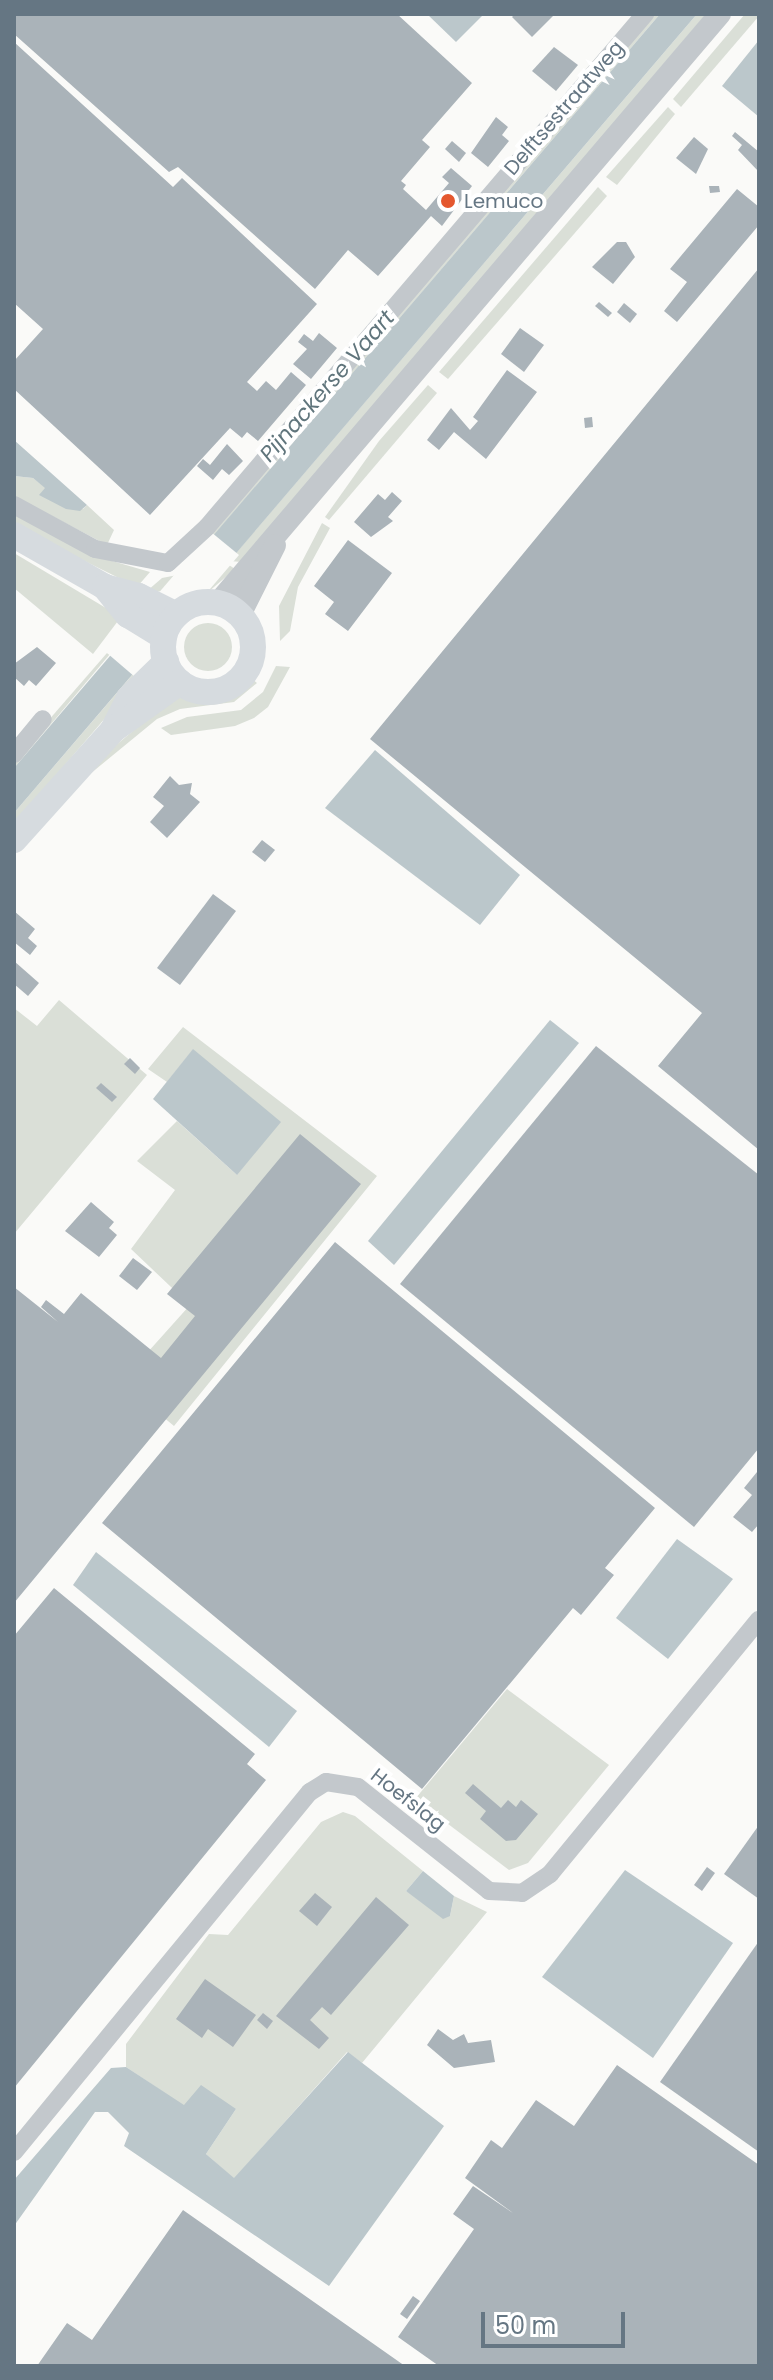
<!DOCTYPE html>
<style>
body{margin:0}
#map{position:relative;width:773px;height:2380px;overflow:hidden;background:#fafaf8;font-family:Poppins,sans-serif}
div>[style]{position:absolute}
.green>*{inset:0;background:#dadfd7}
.round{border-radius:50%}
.water>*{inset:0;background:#bbc7cb}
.pier>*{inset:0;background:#fafaf8}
.building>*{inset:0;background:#aab3b9}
.minor>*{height:18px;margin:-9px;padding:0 9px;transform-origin:9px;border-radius:9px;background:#c3c8cc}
.tertiary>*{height:22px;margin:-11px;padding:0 11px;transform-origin:11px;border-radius:11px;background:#c3c8cc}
.secondary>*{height:26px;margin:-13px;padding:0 13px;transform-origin:13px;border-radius:13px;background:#d6dbdf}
.secondary>.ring{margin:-13px;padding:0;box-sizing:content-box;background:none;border:26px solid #d6dbdf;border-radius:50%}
.dots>*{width:22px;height:22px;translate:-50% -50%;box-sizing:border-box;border:4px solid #fff;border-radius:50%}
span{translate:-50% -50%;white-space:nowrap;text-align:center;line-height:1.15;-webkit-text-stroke:8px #fff;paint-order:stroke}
.street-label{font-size:20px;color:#657683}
.poi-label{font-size:20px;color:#657683}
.left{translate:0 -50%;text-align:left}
.water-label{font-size:22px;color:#60757c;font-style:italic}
.frame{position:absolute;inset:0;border:16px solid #657683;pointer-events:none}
.scale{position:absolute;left:481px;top:2312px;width:144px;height:36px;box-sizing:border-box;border:4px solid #657683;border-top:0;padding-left:10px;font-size:24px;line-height:28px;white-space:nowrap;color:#657683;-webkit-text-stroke:6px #fff;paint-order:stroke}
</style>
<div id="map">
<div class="green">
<i style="clip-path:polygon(654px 14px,660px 14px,214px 535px,236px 553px,697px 14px,706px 14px,242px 562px,190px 558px)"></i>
<i style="clip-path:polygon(745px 14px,759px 16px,681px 107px,673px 99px)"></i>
<i style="clip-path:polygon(668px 107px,675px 114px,617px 185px,606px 177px)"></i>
<i style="clip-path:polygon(598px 187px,607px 196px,448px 379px,439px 372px)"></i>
<i style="clip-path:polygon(428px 385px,437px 393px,329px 520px,325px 517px,379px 441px)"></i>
<i style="clip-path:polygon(14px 476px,33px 478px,46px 488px,40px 495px,83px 509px,87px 505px,114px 530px,107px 545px,14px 496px)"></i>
<i style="clip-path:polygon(14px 512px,102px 558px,150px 572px,137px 587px,14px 526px)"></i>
<i style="clip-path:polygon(322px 523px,330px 528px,298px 587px,290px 631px,280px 641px,279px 606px)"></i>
<i style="clip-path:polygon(14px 553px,121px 617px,93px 654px,14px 588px)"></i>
<i style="clip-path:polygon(229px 565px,235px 569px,207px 593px,147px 591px,162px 578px)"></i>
<i class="round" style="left:184px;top:623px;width:48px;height:48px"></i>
<i style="clip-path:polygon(107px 653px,110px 654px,14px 768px,14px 760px)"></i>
<i style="clip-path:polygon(276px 666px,290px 667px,268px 707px,254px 718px,235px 726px,171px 735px,161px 728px,187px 717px,241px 710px,263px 692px)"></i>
<i style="clip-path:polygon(133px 674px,138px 680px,14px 824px,14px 813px)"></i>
<i style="clip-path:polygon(251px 678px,257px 683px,234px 702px,180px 709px,157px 719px,90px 774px,104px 755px,174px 697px,226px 696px)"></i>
<i style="clip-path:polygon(59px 1000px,147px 1075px,14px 1234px,14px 1008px,37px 1026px)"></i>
<i style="clip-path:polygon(183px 1027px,377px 1176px,174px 1426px,121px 1382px,190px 1305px,131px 1249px,175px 1190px,137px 1161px,177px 1121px,237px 1175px,193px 1050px,167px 1082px,148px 1069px)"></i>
<i style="clip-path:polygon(507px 1689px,609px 1765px,528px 1863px,509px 1870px,415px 1799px)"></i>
<i style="clip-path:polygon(343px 1812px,355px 1816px,423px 1871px,406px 1891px,450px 1916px,454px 1896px,487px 1912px,362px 2063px,347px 2052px,234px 2179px,206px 2154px,236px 2109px,184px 2106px,126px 2067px,126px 2044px,209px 1934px,228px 1935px,321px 1822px)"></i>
</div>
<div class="water">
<i style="clip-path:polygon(427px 14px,484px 14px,456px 42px)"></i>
<i style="clip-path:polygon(660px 14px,697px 14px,14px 813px,14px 768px)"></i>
<i style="clip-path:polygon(759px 40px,759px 117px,722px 86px)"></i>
<i style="clip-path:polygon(14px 440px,87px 505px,80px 511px,66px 509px,39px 495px,45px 488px,33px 478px,14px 476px)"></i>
<i style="clip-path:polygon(375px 750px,520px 875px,480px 925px,325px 808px)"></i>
<i style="clip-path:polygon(550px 1020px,579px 1043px,394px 1265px,368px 1241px)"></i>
<i style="clip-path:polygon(193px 1049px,281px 1122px,237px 1175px,153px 1099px)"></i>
<i style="clip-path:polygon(677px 1539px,733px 1579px,668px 1659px,616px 1618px)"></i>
<i style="clip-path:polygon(96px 1552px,297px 1711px,269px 1747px,73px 1585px)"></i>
<i style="clip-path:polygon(625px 1870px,733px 1943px,653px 2058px,542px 1977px)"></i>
<i style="clip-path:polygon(423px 1871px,454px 1896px,450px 1916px,443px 1919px,406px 1891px)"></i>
<i style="clip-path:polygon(348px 2052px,444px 2126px,329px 2286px,124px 2146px,129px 2133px,108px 2112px,95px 2112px,14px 2226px,14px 2180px,111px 2068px,126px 2067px,184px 2105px,201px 2085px,236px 2109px,206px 2154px,234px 2178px)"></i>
</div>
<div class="pier">
<i style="clip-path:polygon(211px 532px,239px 555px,135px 677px,107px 653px)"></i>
</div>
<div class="building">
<i style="clip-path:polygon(14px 14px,397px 14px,472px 83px,422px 140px,430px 147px,401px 181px,406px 185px,403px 189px,426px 210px,449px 183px,442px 177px,451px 168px,472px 186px,442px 226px,431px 216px,378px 276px,348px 250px,315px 289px,178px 167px,169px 172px,14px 34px)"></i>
<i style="clip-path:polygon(515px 14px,555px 14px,532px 37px,512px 17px)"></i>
<i style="clip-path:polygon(14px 42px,173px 187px,182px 178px,317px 304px,247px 382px,257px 391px,266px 381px,276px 390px,291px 372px,306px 385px,258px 441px,247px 432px,242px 438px,230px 428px,150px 515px,14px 389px,14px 361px,43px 329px,14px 303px)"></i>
<i style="clip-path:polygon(554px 47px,578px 65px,556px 91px,532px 71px)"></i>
<i style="clip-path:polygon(496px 117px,508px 127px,502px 135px,509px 141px,488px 167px,471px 153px)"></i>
<i style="clip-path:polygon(735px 132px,759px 152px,759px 172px,738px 150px,742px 145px,732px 136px)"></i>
<i style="clip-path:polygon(694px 137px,708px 149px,696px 174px,676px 158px)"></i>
<i style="clip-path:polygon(452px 141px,466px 153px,459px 162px,445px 149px)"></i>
<i style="clip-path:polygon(709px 186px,719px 186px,720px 192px,710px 193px)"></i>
<i style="clip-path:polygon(737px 189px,759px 207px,759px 225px,677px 322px,664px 311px,687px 282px,670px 269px)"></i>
<i style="clip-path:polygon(617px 242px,626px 242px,635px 257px,613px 284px,592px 267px)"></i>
<i style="clip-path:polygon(759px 268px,759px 1150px,658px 1066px,702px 1013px,370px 739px)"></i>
<i style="clip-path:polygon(599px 302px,612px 313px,608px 317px,595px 306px)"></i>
<i style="clip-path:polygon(624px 303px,637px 314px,630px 323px,617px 312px)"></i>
<i style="clip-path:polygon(520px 328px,544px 345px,524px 372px,501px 354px)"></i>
<i style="clip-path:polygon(319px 333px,337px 348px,311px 379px,293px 364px,307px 349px,298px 342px,304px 334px,313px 341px)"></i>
<i style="clip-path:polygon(507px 370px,537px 392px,486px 459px,454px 432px,439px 450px,427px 440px,451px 408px,470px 430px,478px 421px,473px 417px)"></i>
<i style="clip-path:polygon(592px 417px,593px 427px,585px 428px,584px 418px)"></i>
<i style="clip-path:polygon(227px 444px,243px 461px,229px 475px,222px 469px,213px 480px,197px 466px,203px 459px,210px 465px)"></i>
<i style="clip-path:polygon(392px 492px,402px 501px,388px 517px,393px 521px,371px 537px,354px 522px,378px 494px,385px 500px)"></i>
<i style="clip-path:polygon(348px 540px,392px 573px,348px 631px,325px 614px,334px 602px,314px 586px)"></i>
<i style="clip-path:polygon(37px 647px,56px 663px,36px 686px,29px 680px,24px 686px,14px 677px,14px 664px)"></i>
<i style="clip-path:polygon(170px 776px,179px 785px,192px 783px,190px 794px,200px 802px,167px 838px,150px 822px,164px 806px,153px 797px)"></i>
<i style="clip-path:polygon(262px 840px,275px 850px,265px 862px,252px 852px)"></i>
<i style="clip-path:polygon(213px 894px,236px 911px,180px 985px,157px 968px)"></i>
<i style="clip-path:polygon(14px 911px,35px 929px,28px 938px,37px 946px,30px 955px,14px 942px)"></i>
<i style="clip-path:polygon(14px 961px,39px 983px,28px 996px,14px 984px)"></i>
<i style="clip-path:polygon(596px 1046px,759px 1175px,759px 1448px,694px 1527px,400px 1284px)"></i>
<i style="clip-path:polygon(130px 1058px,140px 1068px,135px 1074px,124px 1064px)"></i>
<i style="clip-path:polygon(101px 1083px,117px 1097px,112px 1102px,96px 1088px)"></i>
<i style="clip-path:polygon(300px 1134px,361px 1184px,14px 1603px,14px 1287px,58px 1322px,41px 1307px,46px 1300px,64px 1314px,81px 1293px,161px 1358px,195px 1316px,167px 1294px)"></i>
<i style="clip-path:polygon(91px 1202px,114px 1222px,109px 1228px,117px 1235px,99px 1257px,65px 1231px)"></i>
<i style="clip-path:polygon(335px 1242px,655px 1508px,605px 1568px,614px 1575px,581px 1615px,573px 1608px,422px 1789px,102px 1523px)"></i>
<i style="clip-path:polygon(133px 1258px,152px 1272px,137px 1290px,119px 1276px)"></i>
<i style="clip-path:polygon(757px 1472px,759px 1524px,752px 1532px,733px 1517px,752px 1495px,744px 1488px)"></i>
<i style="clip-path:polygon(54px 1588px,255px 1754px,247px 1764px,266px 1780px,14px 2088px,14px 1636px)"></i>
<i style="clip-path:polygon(473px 1784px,501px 1808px,508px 1800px,516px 1807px,521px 1800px,538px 1814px,516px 1840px,506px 1841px,480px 1819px,486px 1811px,465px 1793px)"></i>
<i style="clip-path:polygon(759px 1825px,759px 1899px,724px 1874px)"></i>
<i style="clip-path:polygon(707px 1867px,715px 1873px,702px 1891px,694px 1885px)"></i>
<i style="clip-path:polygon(315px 1893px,332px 1907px,317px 1926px,299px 1911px)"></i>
<i style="clip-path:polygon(376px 1897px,409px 1925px,331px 2015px,322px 2007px,310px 2020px,329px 2038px,319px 2049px,276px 2016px)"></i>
<i style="clip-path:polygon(759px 1941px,759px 2152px,660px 2082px)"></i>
<i style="clip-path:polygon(205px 1979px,256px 2015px,233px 2047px,208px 2029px,202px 2038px,176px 2019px)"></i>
<i style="clip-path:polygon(263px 2013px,273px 2021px,267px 2029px,257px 2020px)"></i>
<i style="clip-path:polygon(438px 2029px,453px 2040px,464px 2034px,468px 2043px,491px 2040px,495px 2062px,454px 2068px,427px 2045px)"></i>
<i style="clip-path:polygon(617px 2065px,759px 2165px,759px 2366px,439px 2366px,398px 2337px,474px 2229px,453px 2214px,473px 2186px,513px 2213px,465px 2178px,491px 2140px,502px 2148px,536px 2100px,574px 2126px)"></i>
<i style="clip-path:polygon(183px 2210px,405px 2366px,37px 2366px,67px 2323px,92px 2340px)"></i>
<i style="clip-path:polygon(413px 2296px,420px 2301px,407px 2319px,400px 2314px)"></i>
</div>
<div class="minor">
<i style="left:14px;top:505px;width:92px;rotate:28.5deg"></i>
<i style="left:95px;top:549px;width:74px;rotate:10.9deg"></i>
<i style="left:168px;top:563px;width:53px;rotate:-42.7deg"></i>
<i style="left:207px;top:527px;width:675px;rotate:-49.51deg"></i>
<i style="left:14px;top:754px;width:45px;rotate:-50.4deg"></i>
<i style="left:14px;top:2152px;width:466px;rotate:-50.6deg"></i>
<i style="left:310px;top:1792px;width:19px;rotate:-32deg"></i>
<i style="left:326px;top:1782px;width:32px;rotate:9deg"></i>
<i style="left:358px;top:1787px;width:167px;rotate:38.4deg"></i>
<i style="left:489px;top:1891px;width:33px;rotate:3deg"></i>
<i style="left:522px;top:1893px;width:34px;rotate:-34deg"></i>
<i style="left:550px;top:1874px;width:329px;rotate:-50.6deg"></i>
</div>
<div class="tertiary">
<i style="left:218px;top:603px;width:774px;rotate:-49.56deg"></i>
<i style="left:240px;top:615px;width:78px;rotate:-63.4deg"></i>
</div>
<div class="secondary">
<i style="left:14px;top:535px;width:105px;rotate:29.7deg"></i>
<i style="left:105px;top:587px;width:35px;rotate:15deg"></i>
<i style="left:139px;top:596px;width:42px;rotate:26.6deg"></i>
<i style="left:105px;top:587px;width:36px;rotate:51deg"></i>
<i style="left:128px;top:615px;width:42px;rotate:31.4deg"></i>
<i class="ring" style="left:163px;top:602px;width:64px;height:64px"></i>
<i style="left:113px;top:730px;width:36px;rotate:-63deg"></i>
<i style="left:129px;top:698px;width:52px;rotate:-44.2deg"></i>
<i style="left:14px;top:840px;width:148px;rotate:-48deg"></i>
<i style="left:113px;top:730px;width:82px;rotate:-35.6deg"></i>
</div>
<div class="dots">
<i style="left:448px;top:201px;background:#e4572e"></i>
</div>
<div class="street-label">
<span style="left:564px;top:108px;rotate:-49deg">Delftsestraatweg</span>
<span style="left:408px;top:1800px;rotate:38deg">Hoefslag</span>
</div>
<div class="poi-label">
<span class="left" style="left:464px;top:201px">Lemuco</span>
</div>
<div class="water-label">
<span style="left:327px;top:386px;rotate:-49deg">Pijnackerse Vaart</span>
</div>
<div class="frame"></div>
<div class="scale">50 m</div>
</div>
